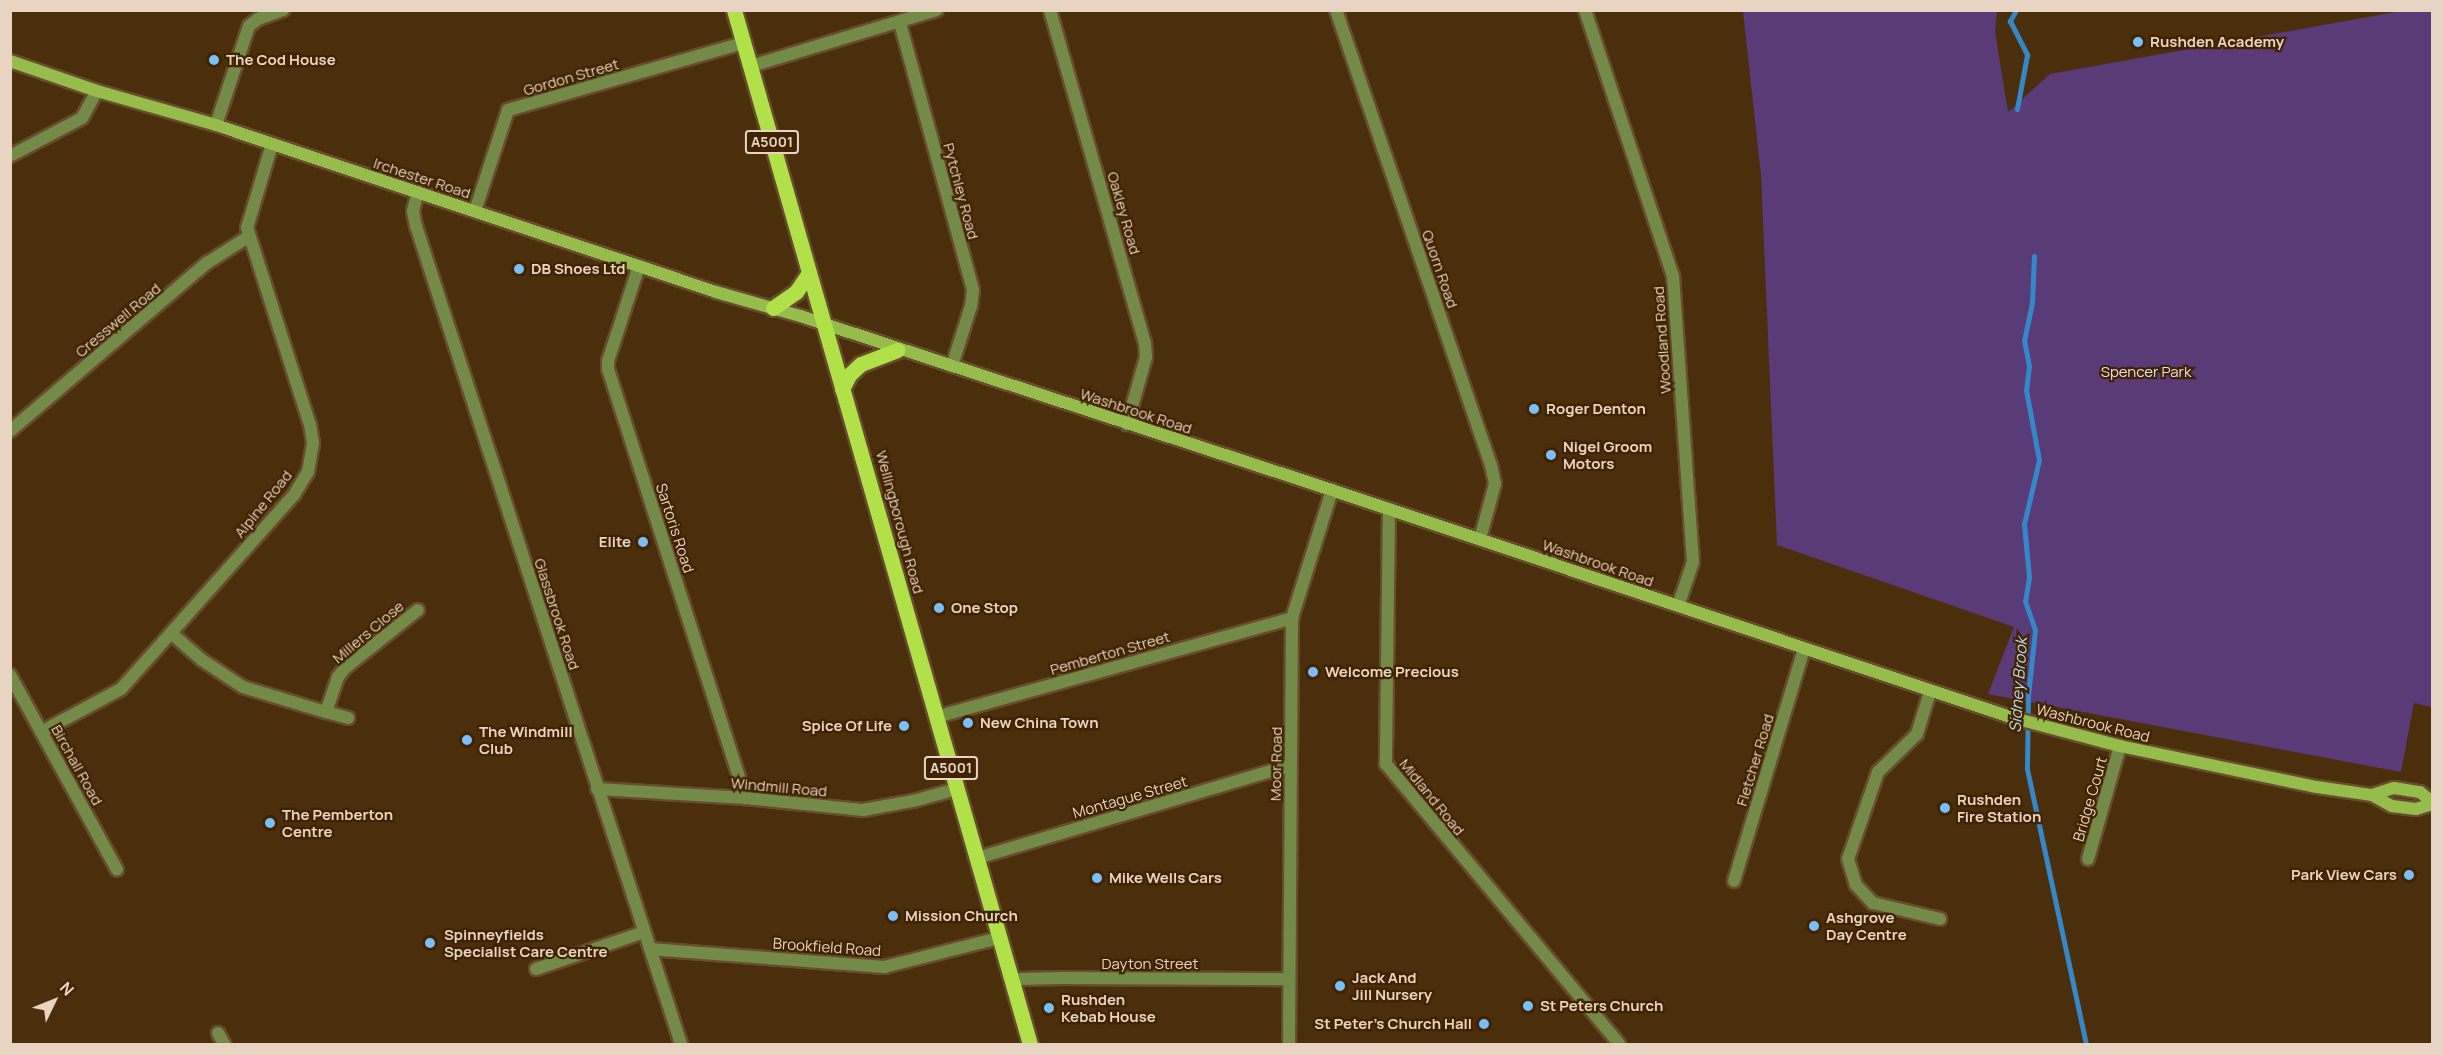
<!DOCTYPE html>
<style>
body{margin:0}
#map{position:relative;width:2443px;height:1055px;overflow:hidden;background:#4b2e0c;font-family:Manrope,sans-serif}
div>[style]{position:absolute}
.green>*{inset:0;background:#593b78}
.stream>*{height:5px;margin:-2.5px;padding:0 2.5px;transform-origin:2.5px;border-radius:2.5px;background:#3588c8}
.roads{filter:drop-shadow(2px 0 #674c2d) drop-shadow(-2px 0 #674c2d) drop-shadow(0 2px #674c2d) drop-shadow(0 -2px #674c2d)}
.minor>*{height:12px;margin:-6px;padding:0 6px;transform-origin:6px;border-radius:6px;background:#748b48}
.secondary>*{height:12px;margin:-6px;padding:0 6px;transform-origin:6px;border-radius:6px;background:#96bc4b}
.primary>*{height:15px;margin:-7.5px;padding:0 7.5px;transform-origin:7.5px;border-radius:7.5px;background:#b1e148}
.dots>*{width:16px;height:16px;translate:-50% -50%;box-sizing:border-box;border:3px solid #402301;border-radius:50%}
span{translate:-50% -50%;white-space:nowrap;text-align:center;line-height:1.15;-webkit-text-stroke:4.5px #402301;paint-order:stroke}
.shield-label span{padding:2px 4px;background:#402301;border:2px solid;border-radius:4px;-webkit-text-stroke-width:0}
.shield-label{font-size:14px;color:#e7d4c3;font-weight:700}
.poi-label{font-size:15px;color:#e7d4c3;font-weight:700}
.left{translate:0 -50%;text-align:left}
.right{translate:-100% -50%;text-align:right}
.street-label{font-size:15px;color:#e7d4c3}
.park-label{font-size:15px;color:#e7dbf5}
.water-label{font-size:16px;color:#bfd6ea;font-style:italic}
.frame{position:absolute;inset:0;border:12px solid #e7d4c3;pointer-events:none}
.north{position:absolute;left:24px;top:971px;width:60px;height:60px;-webkit-text-stroke:4px #402301;paint-order:stroke;rotate:47deg;font-size:16px;font-weight:700;line-height:24px;text-align:center;color:#e7d4c3}
.north::after{content:'';display:block;margin:auto;width:21px;height:27px;background:#e7d4c3;clip-path:polygon(50% 0,100% 100%,50% 72%,0 100%)}
</style>
<div id="map">
<div class="green">
<i style="clip-path:polygon(1743px 11px,1997px 11px,1995px 32px,2008px 112px,2050px 74px,2401px 11px,2432px 11px,2432px 707px,2414px 703px,2401px 772px,1988px 694px,2014px 627px,1777px 545px,1761px 175px)"></i>
</div>
<div class="stream">
<i style="left:2016px;top:10px;width:13px;rotate:119deg"></i>
<i style="left:2010px;top:21px;width:38px;rotate:63deg"></i>
<i style="left:2027px;top:55px;width:55px;rotate:100.5deg"></i>
<i style="left:2034px;top:256px;width:47px;rotate:92.4deg"></i>
<i style="left:2032px;top:303px;width:38px;rotate:102deg"></i>
<i style="left:2024px;top:340px;width:26px;rotate:79deg"></i>
<i style="left:2029px;top:366px;width:24px;rotate:97deg"></i>
<i style="left:2026px;top:390px;width:71px;rotate:79.5deg"></i>
<i style="left:2039px;top:460px;width:66px;rotate:103.2deg"></i>
<i style="left:2024px;top:524px;width:53px;rotate:84.6deg"></i>
<i style="left:2029px;top:577px;width:24px;rotate:99deg"></i>
<i style="left:2025px;top:601px;width:31px;rotate:71deg"></i>
<i style="left:2035px;top:630px;width:65px;rotate:96.1deg"></i>
<i style="left:2028px;top:695px;width:74px;rotate:90.8deg"></i>
<i style="left:2027px;top:769px;width:281px;rotate:77.9deg"></i>
</div>
<div class="roads">
<div class="minor">
<i style="left:1050px;top:10px;width:346px;rotate:74.1deg"></i>
<i style="left:1145px;top:343px;width:14px;rotate:86deg"></i>
<i style="left:1146px;top:357px;width:70px;rotate:105.8deg"></i>
<i style="left:1336px;top:10px;width:481px;rotate:71.2deg"></i>
<i style="left:1491px;top:465px;width:19px;rotate:78deg"></i>
<i style="left:1495px;top:484px;width:57px;rotate:105.3deg"></i>
<i style="left:1585px;top:10px;width:280px;rotate:71.7deg"></i>
<i style="left:1673px;top:276px;width:287px;rotate:86deg"></i>
<i style="left:1693px;top:562px;width:46px;rotate:108.8deg"></i>
<i style="left:900px;top:23px;width:277px;rotate:74.7deg"></i>
<i style="left:973px;top:290px;width:16px;rotate:97deg"></i>
<i style="left:971px;top:306px;width:63px;rotate:107.6deg"></i>
<i style="left:751px;top:66px;width:194px;rotate:-16.8deg"></i>
<i style="left:216px;top:125px;width:104px;rotate:-71.6deg"></i>
<i style="left:249px;top:26px;width:11px;rotate:-38deg"></i>
<i style="left:258px;top:19px;width:27px;rotate:-20deg"></i>
<i style="left:10px;top:156px;width:81px;rotate:-27.8deg"></i>
<i style="left:82px;top:118px;width:31px;rotate:-61deg"></i>
<i style="left:418px;top:192px;width:20px;rotate:105deg"></i>
<i style="left:413px;top:211px;width:15px;rotate:79deg"></i>
<i style="left:416px;top:226px;width:860px;rotate:72.05deg"></i>
<i style="left:475px;top:211px;width:106px;rotate:-71.9deg"></i>
<i style="left:508px;top:110px;width:244px;rotate:-15.9deg"></i>
<i style="left:639px;top:266px;width:100px;rotate:108.1deg"></i>
<i style="left:608px;top:361px;width:8px;rotate:90deg"></i>
<i style="left:608px;top:369px;width:451px;rotate:72.2deg"></i>
<i style="left:10px;top:431px;width:259px;rotate:-40.5deg"></i>
<i style="left:207px;top:263px;width:49px;rotate:-32.4deg"></i>
<i style="left:1389px;top:509px;width:255px;rotate:90.7deg"></i>
<i style="left:1386px;top:764px;width:364px;rotate:50.2deg"></i>
<i style="left:171px;top:633px;width:41px;rotate:41.1deg"></i>
<i style="left:202px;top:660px;width:49px;rotate:33.4deg"></i>
<i style="left:243px;top:687px;width:87px;rotate:16.8deg"></i>
<i style="left:326px;top:712px;width:37px;rotate:-71deg"></i>
<i style="left:338px;top:677px;width:11px;rotate:-52deg"></i>
<i style="left:345px;top:668px;width:93px;rotate:-38.5deg"></i>
<i style="left:10px;top:675px;width:222px;rotate:61.2deg"></i>
<i style="left:1930px;top:692px;width:44px;rotate:107.2deg"></i>
<i style="left:1917px;top:734px;width:54px;rotate:135.7deg"></i>
<i style="left:1878px;top:772px;width:92px;rotate:109deg"></i>
<i style="left:1848px;top:859px;width:27px;rotate:73deg"></i>
<i style="left:1856px;top:885px;width:25px;rotate:47deg"></i>
<i style="left:1873px;top:903px;width:69px;rotate:13.4deg"></i>
<i style="left:326px;top:712px;width:23px;rotate:15deg"></i>
<i style="left:936px;top:717px;width:370px;rotate:-15.5deg"></i>
<i style="left:41px;top:732px;width:91px;rotate:-28.3deg"></i>
<i style="left:121px;top:689px;width:260px;rotate:-48.3deg"></i>
<i style="left:294px;top:495px;width:27px;rotate:-59deg"></i>
<i style="left:308px;top:472px;width:29px;rotate:-80deg"></i>
<i style="left:313px;top:443px;width:18px;rotate:-99deg"></i>
<i style="left:310px;top:425px;width:207px;rotate:-107.7deg"></i>
<i style="left:247px;top:228px;width:88px;rotate:-73.4deg"></i>
<i style="left:597px;top:789px;width:149px;rotate:3.5deg"></i>
<i style="left:746px;top:798px;width:118px;rotate:5.9deg"></i>
<i style="left:863px;top:810px;width:51px;rotate:-10.2deg"></i>
<i style="left:913px;top:801px;width:46px;rotate:-15.3deg"></i>
<i style="left:977px;top:858px;width:327px;rotate:-16.5deg"></i>
<i style="left:2088px;top:859px;width:117px;rotate:-74.2deg"></i>
<i style="left:1734px;top:881px;width:242px;rotate:-73.2deg"></i>
<i style="left:650px;top:949px;width:235px;rotate:4.4deg"></i>
<i style="left:884px;top:967px;width:119px;rotate:-14.2deg"></i>
<i style="left:536px;top:969px;width:114px;rotate:-18.9deg"></i>
<i style="left:1012px;top:982px;width:9px;rotate:-18deg"></i>
<i style="left:1021px;top:979px;width:43px;rotate:-1.3deg"></i>
<i style="left:1064px;top:978px;width:225px;rotate:0.3deg"></i>
<i style="left:218px;top:1033px;width:13px;rotate:61deg"></i>
<i style="left:1289px;top:1044px;width:426px;rotate:-89.6deg"></i>
<i style="left:1292px;top:618px;width:134px;rotate:-72.6deg"></i>
</div>
<div class="secondary">
<i style="left:10px;top:61px;width:92px;rotate:19deg"></i>
<i style="left:97px;top:91px;width:124px;rotate:15.9deg"></i>
<i style="left:216px;top:125px;width:527px;rotate:18.47deg"></i>
<i style="left:716px;top:292px;width:87px;rotate:15.9deg"></i>
<i style="left:800px;top:316px;width:560px;rotate:18.11deg"></i>
<i style="left:1332px;top:490px;width:715px;rotate:18.51deg"></i>
<i style="left:2010px;top:717px;width:114px;rotate:14.8deg"></i>
<i style="left:2120px;top:746px;width:201px;rotate:11.8deg"></i>
<i style="left:2317px;top:787px;width:56px;rotate:8.3deg"></i>
<i style="left:2372px;top:795px;width:23px;rotate:29deg"></i>
<i style="left:2392px;top:806px;width:24px;rotate:7deg"></i>
<i style="left:2416px;top:809px;width:17px;rotate:-17deg"></i>
<i style="left:2372px;top:795px;width:23px;rotate:-18deg"></i>
<i style="left:2394px;top:788px;width:26px;rotate:9deg"></i>
<i style="left:2420px;top:792px;width:16px;rotate:40deg"></i>
</div>
<div class="primary">
<i style="left:734px;top:10px;width:1076px;rotate:74.03deg"></i>
<i style="left:773px;top:308px;width:28px;rotate:-35deg"></i>
<i style="left:796px;top:292px;width:23px;rotate:-56deg"></i>
<i style="left:842px;top:389px;width:16px;rotate:-63deg"></i>
<i style="left:849px;top:375px;width:16px;rotate:-43deg"></i>
<i style="left:861px;top:364px;width:39px;rotate:-21deg"></i>
</div>
</div>
<div class="dots">
<i style="left:2138px;top:42px;background:#7abff8"></i>
<i style="left:214px;top:60px;background:#7abff8"></i>
<i style="left:519px;top:269px;background:#7abff8"></i>
<i style="left:1534px;top:409px;background:#7abff8"></i>
<i style="left:1551px;top:455px;background:#7abff8"></i>
<i style="left:643px;top:542px;background:#7abff8"></i>
<i style="left:939px;top:608px;background:#7abff8"></i>
<i style="left:1313px;top:672px;background:#7abff8"></i>
<i style="left:968px;top:723px;background:#7abff8"></i>
<i style="left:904px;top:726px;background:#7abff8"></i>
<i style="left:467px;top:740px;background:#7abff8"></i>
<i style="left:1945px;top:808px;background:#7abff8"></i>
<i style="left:270px;top:823px;background:#7abff8"></i>
<i style="left:2409px;top:875px;background:#7abff8"></i>
<i style="left:1097px;top:878px;background:#7abff8"></i>
<i style="left:893px;top:916px;background:#7abff8"></i>
<i style="left:1814px;top:926px;background:#7abff8"></i>
<i style="left:430px;top:943px;background:#7abff8"></i>
<i style="left:1340px;top:986px;background:#7abff8"></i>
<i style="left:1528px;top:1006px;background:#7abff8"></i>
<i style="left:1049px;top:1008px;background:#7abff8"></i>
<i style="left:1484px;top:1024px;background:#7abff8"></i>
</div>
<div class="shield-label">
<span style="left:772px;top:142px">A5001</span>
<span style="left:951px;top:768px">A5001</span>
</div>
<div class="poi-label">
<span class="left" style="left:2150px;top:42px">Rushden Academy</span>
<span class="left" style="left:226px;top:60px">The Cod House</span>
<span class="left" style="left:531px;top:269px">DB Shoes Ltd</span>
<span class="left" style="left:1546px;top:409px">Roger Denton</span>
<span class="left" style="left:1563px;top:455px">Nigel Groom<br>Motors</span>
<span class="right" style="left:631px;top:542px">Elite</span>
<span class="left" style="left:951px;top:608px">One Stop</span>
<span class="left" style="left:1325px;top:672px">Welcome Precious</span>
<span class="left" style="left:980px;top:723px">New China Town</span>
<span class="right" style="left:892px;top:726px">Spice Of Life</span>
<span class="left" style="left:479px;top:740px">The Windmill<br>Club</span>
<span class="left" style="left:1957px;top:808px">Rushden<br>Fire Station</span>
<span class="left" style="left:282px;top:823px">The Pemberton<br>Centre</span>
<span class="right" style="left:2397px;top:875px">Park View Cars</span>
<span class="left" style="left:1109px;top:878px">Mike Wells Cars</span>
<span class="left" style="left:905px;top:916px">Mission Church</span>
<span class="left" style="left:1826px;top:926px">Ashgrove<br>Day Centre</span>
<span class="left" style="left:444px;top:943px">Spinneyfields<br>Specialist Care Centre</span>
<span class="left" style="left:1352px;top:986px">Jack And<br>Jill Nursery</span>
<span class="left" style="left:1061px;top:1008px">Rushden<br>Kebab House</span>
<span class="left" style="left:1540px;top:1006px">St Peters Church</span>
<span class="right" style="left:1472px;top:1024px">St Peter's Church Hall</span>
</div>
<div class="street-label">
<span style="left:571px;top:77px;rotate:-16deg">Gordon Street</span>
<span style="left:422px;top:178px;rotate:18deg">Irchester Road</span>
<span style="left:961px;top:191px;rotate:75deg">Pytchley Road</span>
<span style="left:1124px;top:213px;rotate:74deg">Oakley Road</span>
<span style="left:1440px;top:269px;rotate:71deg">Quorn Road</span>
<span style="left:118px;top:320px;rotate:-40deg">Cresswell Road</span>
<span style="left:1662px;top:340px;rotate:-94deg">Woodland Road</span>
<span style="left:1136px;top:411px;rotate:18deg">Washbrook Road</span>
<span style="left:263px;top:504px;rotate:-51deg">Alpine Road</span>
<span style="left:900px;top:522px;rotate:75deg">Wellingborough Road</span>
<span style="left:675px;top:528px;rotate:72deg">Sartoris Road</span>
<span style="left:1598px;top:563px;rotate:19deg">Washbrook Road</span>
<span style="left:557px;top:614px;rotate:72deg">Glassbrook Road</span>
<span style="left:368px;top:632px;rotate:-40deg">Millers Close</span>
<span style="left:1110px;top:653px;rotate:-16deg">Pemberton Street</span>
<span style="left:2093px;top:723px;rotate:14deg">Washbrook Road</span>
<span style="left:1755px;top:760px;rotate:-73deg">Fletcher Road</span>
<span style="left:1276px;top:764px;rotate:-89deg">Moor Road</span>
<span style="left:77px;top:765px;rotate:61deg">Birchall Road</span>
<span style="left:779px;top:787px;rotate:5deg">Windmill Road</span>
<span style="left:1130px;top:797px;rotate:-16deg">Montague Street</span>
<span style="left:1432px;top:797px;rotate:51deg">Midland Road</span>
<span style="left:2090px;top:799px;rotate:-74deg">Bridge Court</span>
<span style="left:827px;top:947px;rotate:4deg">Brookfield Road</span>
<span style="left:1150px;top:964px">Dayton Street</span>
</div>
<div class="park-label">
<span style="left:2146px;top:372px">Spencer Park</span>
</div>
<div class="water-label">
<span style="left:2018px;top:685px;rotate:-86deg">Sidney Brook</span>
</div>
<div class="frame"></div>
<div class="north">N</div>
</div>
